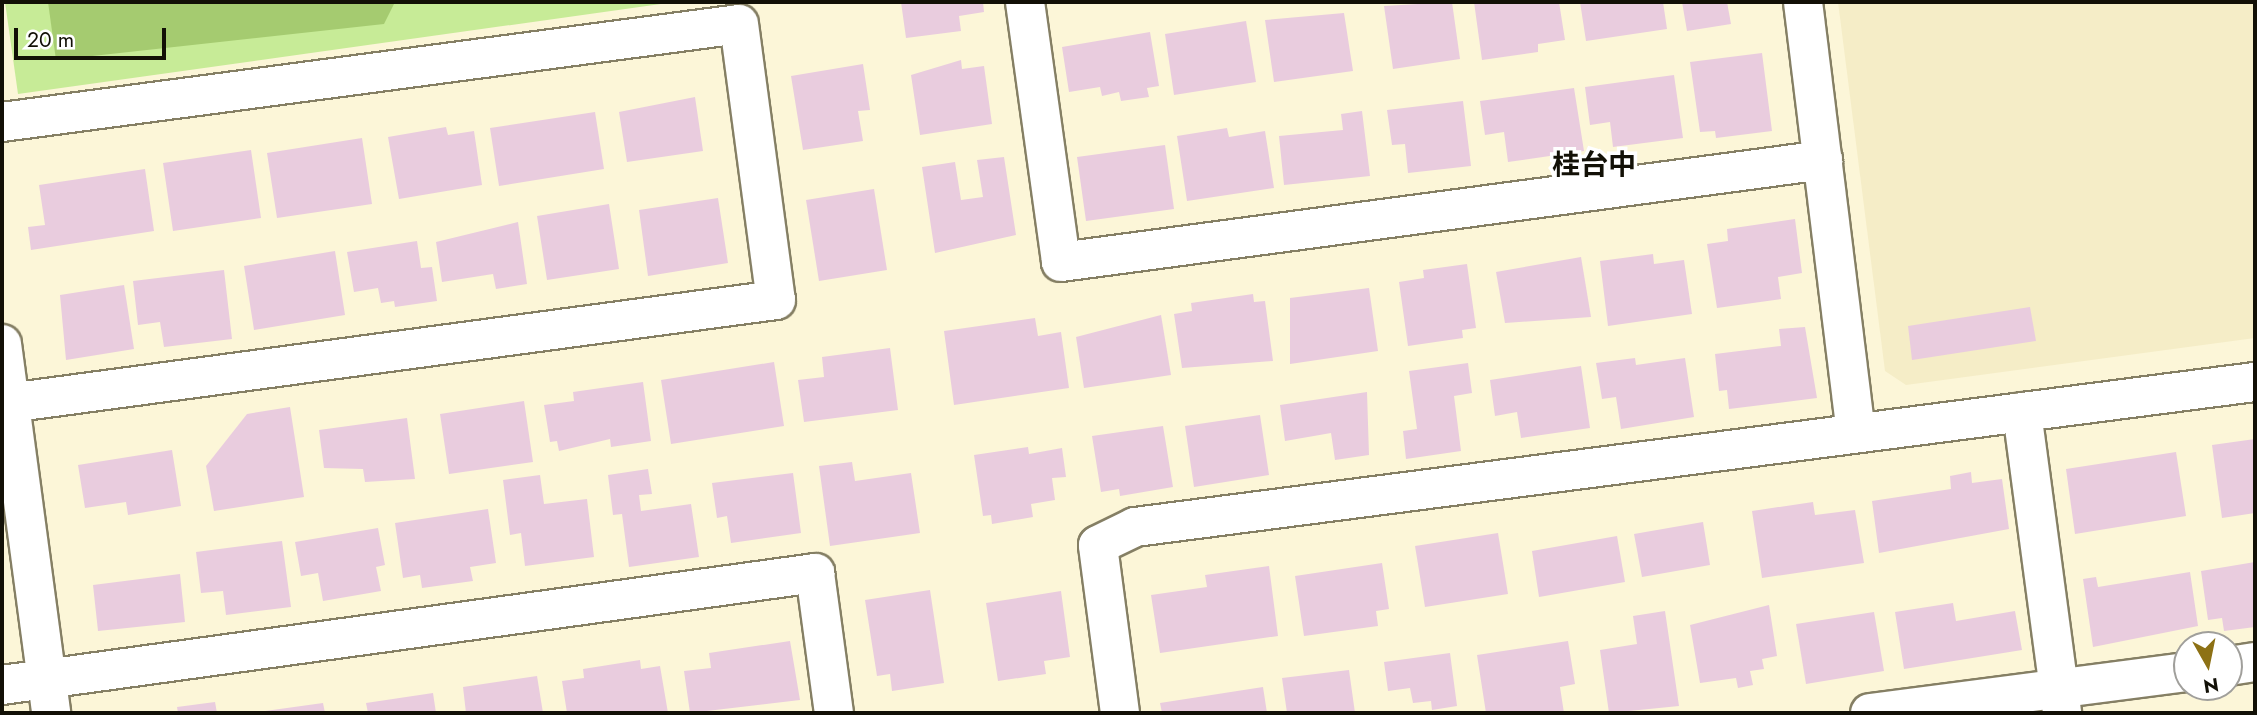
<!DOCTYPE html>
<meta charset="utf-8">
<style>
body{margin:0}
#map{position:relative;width:2257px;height:715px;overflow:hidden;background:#fcf6d8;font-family:Jost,"Noto Sans JP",sans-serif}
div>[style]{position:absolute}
.built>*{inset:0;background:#f5edc7}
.green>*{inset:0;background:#c7eb97}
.forest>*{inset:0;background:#a5cb70}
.building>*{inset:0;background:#e9ccde}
.roads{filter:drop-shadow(2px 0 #857f64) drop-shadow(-2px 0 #857f64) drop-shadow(0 2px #857f64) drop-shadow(0 -2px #857f64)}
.street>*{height:38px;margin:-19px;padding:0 19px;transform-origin:19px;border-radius:19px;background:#fff}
.secondary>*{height:38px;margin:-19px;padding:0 19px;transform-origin:19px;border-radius:19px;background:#fff}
span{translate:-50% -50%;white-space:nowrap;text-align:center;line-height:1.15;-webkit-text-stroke:7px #fff;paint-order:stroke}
.neighbourhood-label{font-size:28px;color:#121006;font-weight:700}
.frame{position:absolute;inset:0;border:4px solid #121006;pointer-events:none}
.north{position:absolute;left:2173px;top:631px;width:70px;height:70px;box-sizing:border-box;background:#fff;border:2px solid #a09f9b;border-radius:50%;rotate:171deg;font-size:19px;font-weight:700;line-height:28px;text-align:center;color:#121006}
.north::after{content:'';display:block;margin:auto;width:24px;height:32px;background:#8d7115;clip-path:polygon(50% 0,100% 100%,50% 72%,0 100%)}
.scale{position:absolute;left:14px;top:28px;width:152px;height:32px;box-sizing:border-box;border:4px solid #121006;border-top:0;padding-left:9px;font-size:21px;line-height:24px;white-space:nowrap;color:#121006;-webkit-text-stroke:5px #fff;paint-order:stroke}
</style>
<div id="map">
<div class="built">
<i style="clip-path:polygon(1838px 2px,2255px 2px,2255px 338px,1906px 385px,1885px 371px)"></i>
</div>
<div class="green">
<i style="clip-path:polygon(5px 2px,675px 2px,18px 94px)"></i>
</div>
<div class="forest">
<i style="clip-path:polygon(48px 2px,395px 2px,384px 24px,56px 60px)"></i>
</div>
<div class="building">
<i style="clip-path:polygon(901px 2px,983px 2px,984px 12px,959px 16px,961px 31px,906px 38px)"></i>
<i style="clip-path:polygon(1452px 2px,1460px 59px,1393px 69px,1384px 6px)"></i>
<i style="clip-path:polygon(1474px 2px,1559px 2px,1565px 40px,1538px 44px,1538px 52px,1482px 60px)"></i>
<i style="clip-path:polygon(1580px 2px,1663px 2px,1667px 29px,1586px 41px)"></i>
<i style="clip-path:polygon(1682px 2px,1727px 2px,1731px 24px,1687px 31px)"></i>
<i style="clip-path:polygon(1344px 13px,1353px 71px,1274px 82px,1265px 20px)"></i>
<i style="clip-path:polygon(1246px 21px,1256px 82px,1174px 95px,1165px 34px)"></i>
<i style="clip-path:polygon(1150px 32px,1159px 86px,1147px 88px,1149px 97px,1121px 101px,1119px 92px,1102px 96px,1100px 87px,1069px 92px,1062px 47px)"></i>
<i style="clip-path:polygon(1762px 53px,1772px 131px,1716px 138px,1715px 131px,1700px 132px,1690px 62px)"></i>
<i style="clip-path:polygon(961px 60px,962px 69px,984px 66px,992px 124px,920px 135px,911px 75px)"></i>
<i style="clip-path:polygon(863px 64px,870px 110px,858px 111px,863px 141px,803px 150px,791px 76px)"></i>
<i style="clip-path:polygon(1674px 75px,1683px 138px,1613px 147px,1610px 122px,1590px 125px,1585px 87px)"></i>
<i style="clip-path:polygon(1574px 88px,1584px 151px,1508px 162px,1504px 132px,1485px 135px,1480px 101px)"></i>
<i style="clip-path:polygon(695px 97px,703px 151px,627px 162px,619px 112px)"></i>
<i style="clip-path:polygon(1463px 101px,1471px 166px,1408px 173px,1405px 144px,1392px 145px,1387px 110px)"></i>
<i style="clip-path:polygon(1362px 111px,1370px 176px,1284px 185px,1279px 136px,1343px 130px,1341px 114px)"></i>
<i style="clip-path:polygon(595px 112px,604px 169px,499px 186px,490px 128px)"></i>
<i style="clip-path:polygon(446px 127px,448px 135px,474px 131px,482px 185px,399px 199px,388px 137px)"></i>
<i style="clip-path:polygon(1227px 128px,1229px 137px,1265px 131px,1274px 188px,1187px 201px,1177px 136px)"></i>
<i style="clip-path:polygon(362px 138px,372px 204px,277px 218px,267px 153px)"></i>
<i style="clip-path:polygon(1165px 145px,1174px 209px,1086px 221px,1077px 157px)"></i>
<i style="clip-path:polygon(251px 150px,261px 218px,173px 231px,163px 163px)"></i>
<i style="clip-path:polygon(1004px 157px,1016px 235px,935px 253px,922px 167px,955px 162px,961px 200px,983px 197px,977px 160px)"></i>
<i style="clip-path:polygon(145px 169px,154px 231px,31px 250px,28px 227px,45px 225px,39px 185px)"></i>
<i style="clip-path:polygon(874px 189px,887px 270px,819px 281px,806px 200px)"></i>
<i style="clip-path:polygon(718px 198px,728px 263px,648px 276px,639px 210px)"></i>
<i style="clip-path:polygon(609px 204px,619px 269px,547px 280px,537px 216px)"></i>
<i style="clip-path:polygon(1795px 219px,1802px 273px,1778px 277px,1781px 299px,1717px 308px,1707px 244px,1728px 241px,1727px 229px)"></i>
<i style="clip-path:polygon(518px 222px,527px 284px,496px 289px,493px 274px,442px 282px,436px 242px)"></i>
<i style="clip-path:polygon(417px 241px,421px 268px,432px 267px,437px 301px,395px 307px,394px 301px,381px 303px,378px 288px,354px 292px,347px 252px)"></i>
<i style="clip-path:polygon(335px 251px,345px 315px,254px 330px,244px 266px)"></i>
<i style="clip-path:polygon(1653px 254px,1654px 264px,1684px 260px,1692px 314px,1608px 326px,1600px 261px)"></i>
<i style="clip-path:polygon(1581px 257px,1591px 317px,1505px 323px,1496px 272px)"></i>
<i style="clip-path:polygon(1467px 264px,1476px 328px,1462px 330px,1463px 338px,1408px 346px,1399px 282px,1424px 278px,1423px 270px)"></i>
<i style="clip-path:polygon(224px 270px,232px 339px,164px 347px,160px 322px,138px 325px,133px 281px)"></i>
<i style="clip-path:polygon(124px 285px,134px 349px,66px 360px,60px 295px)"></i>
<i style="clip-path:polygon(1369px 288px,1378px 351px,1290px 364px,1290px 298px)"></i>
<i style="clip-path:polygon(1253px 294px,1254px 302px,1265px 301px,1273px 361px,1182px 368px,1174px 314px,1192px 311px,1191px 303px)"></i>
<i style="clip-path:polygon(2030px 307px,2036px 341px,1912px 360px,1908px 326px)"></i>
<i style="clip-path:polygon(1161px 315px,1171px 375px,1084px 388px,1076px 337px)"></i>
<i style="clip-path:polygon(1035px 318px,1038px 336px,1061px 332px,1069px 388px,954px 405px,944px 331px)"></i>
<i style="clip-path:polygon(1805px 327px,1817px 398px,1729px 409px,1727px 390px,1719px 391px,1715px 354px,1781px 346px,1779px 329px)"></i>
<i style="clip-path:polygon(890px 348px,898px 410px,804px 422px,798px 380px,824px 377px,822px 357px)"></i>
<i style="clip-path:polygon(1635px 358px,1636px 365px,1685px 358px,1694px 417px,1621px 429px,1616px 397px,1602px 399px,1596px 363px)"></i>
<i style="clip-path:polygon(774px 362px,784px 426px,671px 444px,661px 380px)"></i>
<i style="clip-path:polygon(1468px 363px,1472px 393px,1454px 396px,1461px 451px,1406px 459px,1403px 431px,1417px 429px,1409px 371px)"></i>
<i style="clip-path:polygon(1581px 366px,1590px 428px,1521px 438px,1517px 412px,1495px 416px,1490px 380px)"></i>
<i style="clip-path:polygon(643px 382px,651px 441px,611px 447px,610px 439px,559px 451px,557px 441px,550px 442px,544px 405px,574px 401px,573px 392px)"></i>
<i style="clip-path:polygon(1367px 392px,1369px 455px,1335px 460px,1331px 433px,1285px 441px,1280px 405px)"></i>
<i style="clip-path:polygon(524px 401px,533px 462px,449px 474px,440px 414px)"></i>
<i style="clip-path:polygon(290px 407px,304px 497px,214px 511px,206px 466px,247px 414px)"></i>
<i style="clip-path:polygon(1260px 415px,1269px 475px,1194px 487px,1185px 426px)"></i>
<i style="clip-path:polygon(407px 418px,415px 479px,365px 482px,363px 469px,324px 468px,319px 430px)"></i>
<i style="clip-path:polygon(1163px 426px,1173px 487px,1120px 496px,1119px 489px,1101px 492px,1092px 436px)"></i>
<i style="clip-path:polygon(2255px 439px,2255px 513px,2222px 518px,2212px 445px)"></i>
<i style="clip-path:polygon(1028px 447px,1029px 454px,1062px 448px,1066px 477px,1052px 478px,1055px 500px,1031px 504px,1033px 517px,992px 524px,991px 515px,983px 516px,974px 455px)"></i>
<i style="clip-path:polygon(172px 450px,181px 506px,128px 515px,126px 502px,85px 508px,78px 465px)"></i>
<i style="clip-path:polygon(2176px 452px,2186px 516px,2075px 534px,2066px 469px)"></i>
<i style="clip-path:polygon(852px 462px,855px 481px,911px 473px,920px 533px,830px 546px,819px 466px)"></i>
<i style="clip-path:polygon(648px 469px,652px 494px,639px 495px,641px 511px,691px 504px,699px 557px,629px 567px,622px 514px,613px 515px,608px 475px)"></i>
<i style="clip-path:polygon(1971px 472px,1972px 483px,2002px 479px,2009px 529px,1879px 553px,1872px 501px,1951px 489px,1950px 476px)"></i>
<i style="clip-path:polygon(793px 473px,801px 533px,731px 543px,727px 516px,717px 518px,712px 483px)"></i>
<i style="clip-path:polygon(540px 475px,544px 504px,587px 499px,594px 557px,525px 566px,521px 533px,510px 535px,503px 480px)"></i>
<i style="clip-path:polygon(1813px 502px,1815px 515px,1855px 510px,1864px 563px,1762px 578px,1752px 511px)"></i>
<i style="clip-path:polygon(488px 509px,496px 563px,470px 567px,473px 581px,422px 588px,420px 575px,403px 578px,395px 523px)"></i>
<i style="clip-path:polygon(1703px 522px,1710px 565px,1642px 577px,1634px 534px)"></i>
<i style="clip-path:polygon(378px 528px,385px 565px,376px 567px,381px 591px,323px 601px,318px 573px,301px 576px,295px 542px)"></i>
<i style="clip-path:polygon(1498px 533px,1508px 594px,1425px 607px,1415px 546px)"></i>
<i style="clip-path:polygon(1617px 536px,1625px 582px,1539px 597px,1532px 551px)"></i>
<i style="clip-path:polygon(282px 541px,291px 607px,226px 615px,223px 591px,201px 593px,196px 552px)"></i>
<i style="clip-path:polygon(2255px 562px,2255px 627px,2224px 631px,2222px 618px,2208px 620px,2201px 571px)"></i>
<i style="clip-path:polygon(1382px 563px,1389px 609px,1376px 611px,1378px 626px,1304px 636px,1295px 576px)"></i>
<i style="clip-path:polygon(1269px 566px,1278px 636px,1160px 653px,1151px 595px,1207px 587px,1205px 575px)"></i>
<i style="clip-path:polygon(2190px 572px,2198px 626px,2093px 647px,2083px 579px,2096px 577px,2098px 587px)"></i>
<i style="clip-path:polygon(180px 574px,185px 622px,98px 631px,93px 585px)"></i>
<i style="clip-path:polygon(930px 590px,944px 683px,892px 691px,890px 674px,877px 676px,865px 600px)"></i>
<i style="clip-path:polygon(1061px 591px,1070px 657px,1044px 661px,1046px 674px,998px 681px,986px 603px)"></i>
<i style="clip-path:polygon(1953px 603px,1956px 621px,2015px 611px,2022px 650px,1904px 669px,1895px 612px)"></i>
<i style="clip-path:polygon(1769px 605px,1777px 656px,1762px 659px,1764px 669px,1750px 671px,1753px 685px,1738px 688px,1736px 678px,1700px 683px,1690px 625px)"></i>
<i style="clip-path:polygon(1665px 611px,1679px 706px,1609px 713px,1600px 650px,1637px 644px,1633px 616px)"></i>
<i style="clip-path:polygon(1874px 612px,1884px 671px,1806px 684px,1796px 624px)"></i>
<i style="clip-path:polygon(790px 641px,800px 700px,690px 713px,684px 671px,711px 668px,709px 653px)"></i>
<i style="clip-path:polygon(1568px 641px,1575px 684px,1560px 687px,1564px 713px,1486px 713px,1477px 655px)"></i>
<i style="clip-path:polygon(1450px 653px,1457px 706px,1432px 710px,1431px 701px,1413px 703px,1410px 688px,1388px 691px,1384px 662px)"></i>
<i style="clip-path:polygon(640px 660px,641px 669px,660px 666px,668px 713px,567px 713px,562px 681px,584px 678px,583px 669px)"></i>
<i style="clip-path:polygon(1349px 670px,1355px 713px,1287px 713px,1282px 678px)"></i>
<i style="clip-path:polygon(537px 676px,543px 713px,466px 713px,463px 687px)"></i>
<i style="clip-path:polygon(1263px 687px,1267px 713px,1162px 713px,1160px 703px)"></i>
<i style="clip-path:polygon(433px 693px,436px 713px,368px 713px,366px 703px)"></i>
<i style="clip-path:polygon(215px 702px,217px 713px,178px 713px,177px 707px)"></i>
<i style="clip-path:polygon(323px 703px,325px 713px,258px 713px,258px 712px)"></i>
</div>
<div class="roads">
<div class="street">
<i style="left:1025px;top:2px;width:262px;rotate:82.1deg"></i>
<i style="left:1061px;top:262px;width:769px;rotate:-7.62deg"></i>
<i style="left:1803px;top:2px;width:432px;rotate:83deg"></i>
<i style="left:2px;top:122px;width:743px;rotate:-7.57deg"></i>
<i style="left:739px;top:24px;width:278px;rotate:82.4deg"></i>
<i style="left:776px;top:300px;width:781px;rotate:172.35deg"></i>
<i style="left:2022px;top:412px;width:304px;rotate:82.4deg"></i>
<i style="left:2229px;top:666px;width:26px;rotate:-9deg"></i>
<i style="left:2px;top:685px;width:821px;rotate:-7.84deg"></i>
<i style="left:815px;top:573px;width:141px;rotate:82.3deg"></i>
<i style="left:1120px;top:713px;width:169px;rotate:-97.5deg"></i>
<i style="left:1098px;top:545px;width:41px;rotate:-25.9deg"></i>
<i style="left:1135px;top:527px;width:1129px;rotate:-7.38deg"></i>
<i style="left:1870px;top:713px;width:320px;rotate:-7.4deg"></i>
</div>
<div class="secondary">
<i style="left:2px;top:344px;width:372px;rotate:82.4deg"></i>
</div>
</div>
<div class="neighbourhood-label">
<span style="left:1594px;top:165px">桂台中</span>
</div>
<div class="frame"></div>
<div class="north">N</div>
<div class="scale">20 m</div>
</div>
